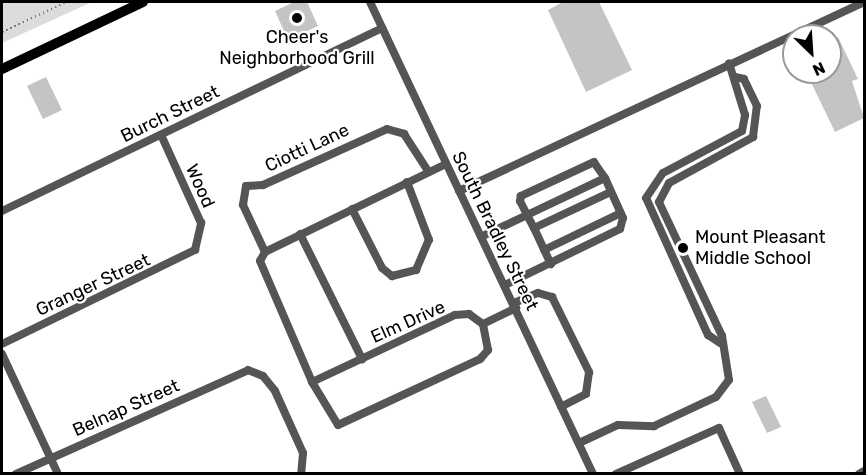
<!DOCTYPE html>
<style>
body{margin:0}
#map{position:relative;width:866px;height:475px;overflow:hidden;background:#fff;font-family:Rubik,sans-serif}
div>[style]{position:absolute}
.green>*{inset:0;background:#dcdcdc}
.building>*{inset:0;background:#c4c4c4}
.path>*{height:1.5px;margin-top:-0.75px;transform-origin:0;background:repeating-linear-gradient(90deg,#777 0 1.5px,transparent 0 4.5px)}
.minor>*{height:8px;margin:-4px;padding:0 4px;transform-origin:4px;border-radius:4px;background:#555}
.major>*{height:10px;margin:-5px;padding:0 5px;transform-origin:5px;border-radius:5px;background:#000}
.dots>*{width:16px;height:16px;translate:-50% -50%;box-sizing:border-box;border:3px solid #fff;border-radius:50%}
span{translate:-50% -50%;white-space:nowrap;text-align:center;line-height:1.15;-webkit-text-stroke:4.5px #fff;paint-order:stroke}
.poi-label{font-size:18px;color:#000}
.left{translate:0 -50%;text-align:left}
.street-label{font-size:18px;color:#000}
.frame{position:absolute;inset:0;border:3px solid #000;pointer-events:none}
.north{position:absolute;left:782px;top:24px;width:60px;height:60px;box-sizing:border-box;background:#fff;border:2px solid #999;border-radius:50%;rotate:155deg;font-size:16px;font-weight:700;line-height:24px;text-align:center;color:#000}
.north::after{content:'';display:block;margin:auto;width:21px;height:27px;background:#000;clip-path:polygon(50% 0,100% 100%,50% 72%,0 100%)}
</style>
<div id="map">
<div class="green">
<i style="clip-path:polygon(2px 2px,92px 2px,2px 43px)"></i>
</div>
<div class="building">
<i style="clip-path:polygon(294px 2px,307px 2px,318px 26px,288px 40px,275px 11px)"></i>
<i style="clip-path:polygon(563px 2px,599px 2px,632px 70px,586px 92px,548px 10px)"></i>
<i style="clip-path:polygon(838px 37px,858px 79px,852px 81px,864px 118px,835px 132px,806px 72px,830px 72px,830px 41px)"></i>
<i style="clip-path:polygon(46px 77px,62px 110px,43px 119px,27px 86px)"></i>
<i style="clip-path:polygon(766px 396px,781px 427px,767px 433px,752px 402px)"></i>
</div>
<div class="path">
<i style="left:2px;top:32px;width:71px;rotate:-25.1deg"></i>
</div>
<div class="minor">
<i style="left:370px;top:2px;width:522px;rotate:64.71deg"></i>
<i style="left:446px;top:164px;width:201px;rotate:154.1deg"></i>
<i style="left:265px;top:252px;width:10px;rotate:119deg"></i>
<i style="left:260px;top:261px;width:132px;rotate:66.7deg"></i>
<i style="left:312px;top:382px;width:50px;rotate:58.8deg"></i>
<i style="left:338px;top:425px;width:157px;rotate:-24.9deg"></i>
<i style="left:480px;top:359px;width:12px;rotate:-48deg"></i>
<i style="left:488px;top:350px;width:26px;rotate:-101deg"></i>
<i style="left:459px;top:191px;width:447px;rotate:-25deg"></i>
<i style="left:352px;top:209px;width:66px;rotate:63deg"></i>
<i style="left:382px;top:268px;width:13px;rotate:39deg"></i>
<i style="left:392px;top:276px;width:25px;rotate:-14deg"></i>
<i style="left:416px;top:270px;width:33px;rotate:-67deg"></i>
<i style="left:429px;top:240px;width:62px;rotate:-110.8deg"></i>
<i style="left:2px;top:211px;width:422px;rotate:-25.7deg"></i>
<i style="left:534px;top:228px;width:85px;rotate:-25.1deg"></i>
<i style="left:300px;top:234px;width:140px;rotate:63.6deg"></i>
<i style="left:481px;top:237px;width:13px;rotate:-27deg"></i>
<i style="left:493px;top:231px;width:38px;rotate:-25deg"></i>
<i style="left:527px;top:215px;width:86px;rotate:-25.4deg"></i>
<i style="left:605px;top:178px;width:19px;rotate:-125deg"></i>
<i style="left:594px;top:162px;width:81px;rotate:155deg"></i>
<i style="left:521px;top:196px;width:5px;rotate:101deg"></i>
<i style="left:520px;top:201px;width:16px;rotate:63deg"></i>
<i style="left:527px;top:215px;width:15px;rotate:62deg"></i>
<i style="left:534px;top:228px;width:40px;rotate:65deg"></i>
<i style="left:544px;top:250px;width:85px;rotate:-25.7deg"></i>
<i style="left:265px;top:252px;width:52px;rotate:-115.1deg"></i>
<i style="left:243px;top:205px;width:19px;rotate:-81deg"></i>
<i style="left:246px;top:186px;width:17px;rotate:-3deg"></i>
<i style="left:263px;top:185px;width:136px;rotate:-24.3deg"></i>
<i style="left:387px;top:129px;width:18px;rotate:16deg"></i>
<i style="left:404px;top:134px;width:44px;rotate:57deg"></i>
<i style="left:505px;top:285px;width:128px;rotate:-26deg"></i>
<i style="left:620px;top:229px;width:11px;rotate:-75deg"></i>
<i style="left:623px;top:218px;width:44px;rotate:-114.2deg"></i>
<i style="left:514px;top:303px;width:26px;rotate:-23deg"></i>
<i style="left:538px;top:293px;width:15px;rotate:16deg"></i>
<i style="left:552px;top:297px;width:84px;rotate:63.7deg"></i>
<i style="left:589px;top:372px;width:22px;rotate:98deg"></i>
<i style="left:586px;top:394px;width:28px;rotate:153deg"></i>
<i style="left:720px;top:343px;width:14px;rotate:-146deg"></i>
<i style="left:708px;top:335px;width:150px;rotate:-114.3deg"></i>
<i style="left:646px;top:198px;width:30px;rotate:-56deg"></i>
<i style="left:663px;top:173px;width:89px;rotate:-28deg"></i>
<i style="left:742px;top:131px;width:16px;rotate:-79deg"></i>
<i style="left:745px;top:115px;width:54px;rotate:-107.1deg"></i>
<i style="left:2px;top:344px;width:215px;rotate:-26deg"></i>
<i style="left:195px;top:250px;width:28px;rotate:-77deg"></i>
<i style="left:201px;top:223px;width:97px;rotate:-114.4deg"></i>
<i style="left:2px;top:354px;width:132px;rotate:65deg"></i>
<i style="left:312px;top:382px;width:158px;rotate:-25.1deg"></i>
<i style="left:455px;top:315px;width:14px;rotate:-4deg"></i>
<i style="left:469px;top:314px;width:17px;rotate:36deg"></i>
<i style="left:483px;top:324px;width:37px;rotate:-26deg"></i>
<i style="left:579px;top:443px;width:43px;rotate:-24.8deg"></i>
<i style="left:618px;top:425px;width:36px;rotate:2deg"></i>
<i style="left:654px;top:426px;width:68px;rotate:-25.1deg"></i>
<i style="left:716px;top:397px;width:21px;rotate:-53deg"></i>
<i style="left:729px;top:380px;width:45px;rotate:-99deg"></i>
<i style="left:722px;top:336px;width:148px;rotate:-115.2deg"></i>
<i style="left:659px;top:202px;width:21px;rotate:-62deg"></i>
<i style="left:669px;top:183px;width:96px;rotate:-28.7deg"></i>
<i style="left:753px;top:137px;width:31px;rotate:-83deg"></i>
<i style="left:757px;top:106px;width:30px;rotate:-116deg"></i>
<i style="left:744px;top:79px;width:9px;rotate:-167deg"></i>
<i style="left:16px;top:474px;width:254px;rotate:-24.1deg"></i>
<i style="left:248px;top:370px;width:16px;rotate:22deg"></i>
<i style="left:263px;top:376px;width:19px;rotate:51deg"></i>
<i style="left:275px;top:391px;width:68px;rotate:65.7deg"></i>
<i style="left:303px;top:453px;width:21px;rotate:95deg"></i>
<i style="left:616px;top:474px;width:113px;rotate:-24.1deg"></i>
<i style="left:719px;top:428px;width:51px;rotate:65.5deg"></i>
<i style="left:859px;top:474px;width:6px;rotate:-31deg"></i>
</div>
<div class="major">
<i style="left:2px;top:69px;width:156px;rotate:-25.4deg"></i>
</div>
<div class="dots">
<i style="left:297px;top:18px;background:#000"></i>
<i style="left:683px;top:248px;background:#000"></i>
</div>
<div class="poi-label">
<span style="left:297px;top:48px">Cheer's<br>Neighborhood Grill</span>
<span class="left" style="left:695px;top:248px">Mount Pleasant<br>Middle School</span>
</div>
<div class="street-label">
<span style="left:170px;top:114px;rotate:-26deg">Burch Street</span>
<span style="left:307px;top:148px;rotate:-25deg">Ciotti Lane</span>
<span style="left:200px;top:186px;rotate:66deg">Wood</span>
<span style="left:495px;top:231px;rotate:64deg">South Bradley Street</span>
<span style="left:93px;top:285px;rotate:-25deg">Granger Street</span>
<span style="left:408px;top:322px;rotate:-24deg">Elm Drive</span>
<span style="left:126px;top:408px;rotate:-24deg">Belnap Street</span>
</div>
<div class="frame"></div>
<div class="north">N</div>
</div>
